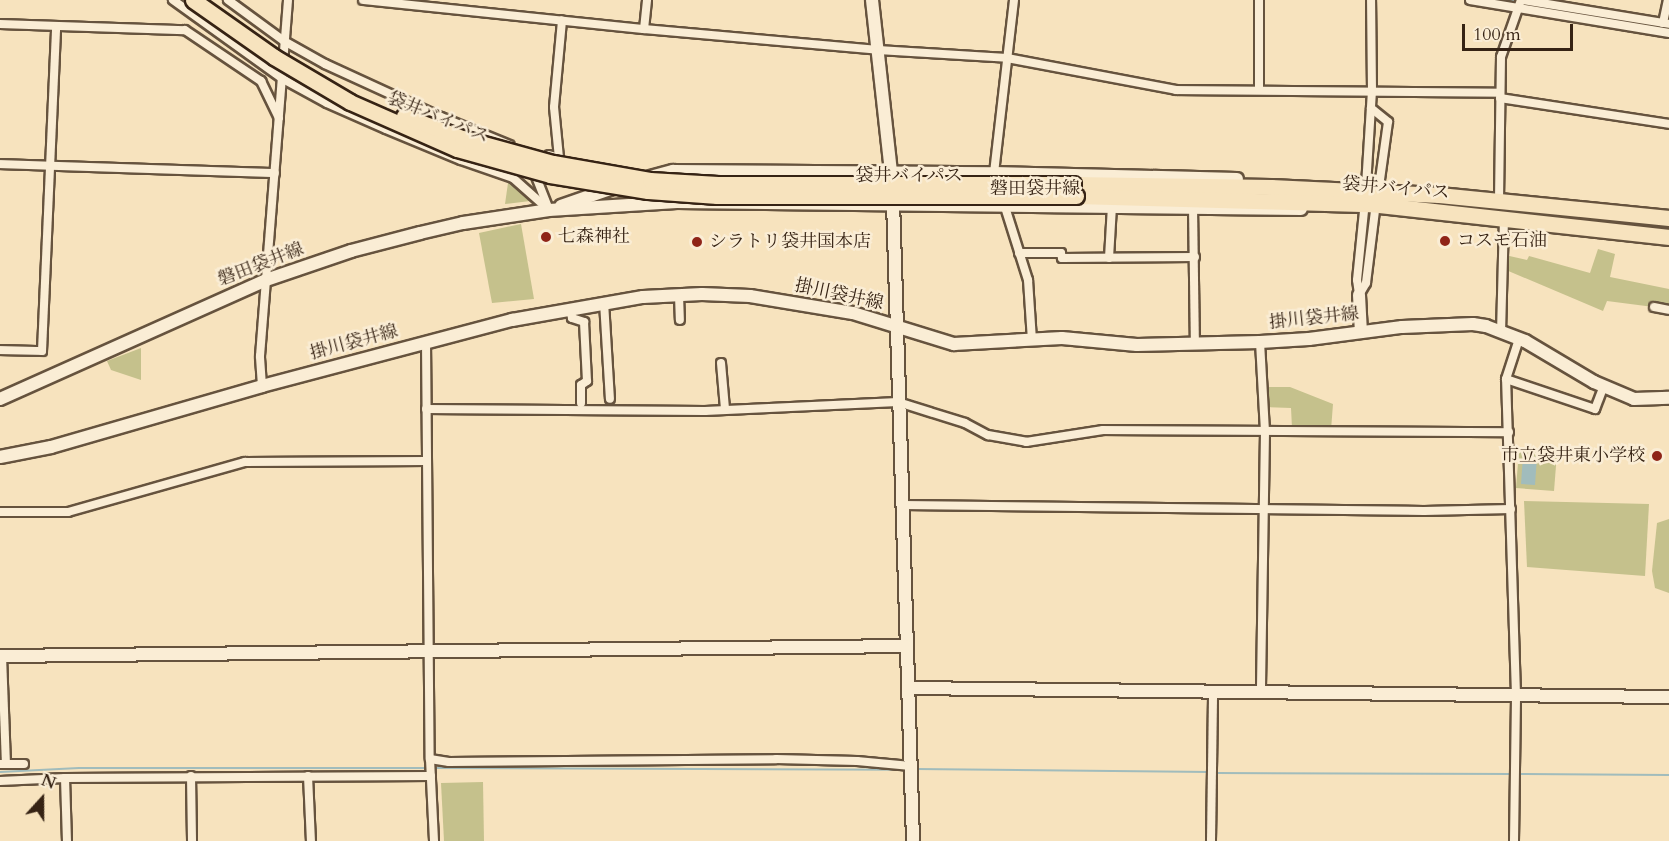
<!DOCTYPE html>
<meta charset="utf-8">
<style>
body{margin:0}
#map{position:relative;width:1669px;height:841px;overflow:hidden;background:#f7e3be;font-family:Cardo,"Noto Serif JP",serif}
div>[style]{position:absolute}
.green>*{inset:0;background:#c5c18c}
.water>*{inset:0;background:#a1bcbc}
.stream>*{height:2px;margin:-1px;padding:0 1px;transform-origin:1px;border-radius:1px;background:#a1bcbc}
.roads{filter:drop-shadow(2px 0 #66533e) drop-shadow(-2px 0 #66533e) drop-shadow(0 2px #66533e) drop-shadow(0 -2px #66533e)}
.street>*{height:8px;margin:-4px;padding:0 4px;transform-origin:4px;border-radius:4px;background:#faedd5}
.secondary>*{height:12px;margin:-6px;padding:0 6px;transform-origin:6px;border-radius:6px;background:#faedd5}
.highway>*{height:15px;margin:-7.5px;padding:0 7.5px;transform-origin:7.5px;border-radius:7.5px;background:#f7e3be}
.bridges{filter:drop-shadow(2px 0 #362314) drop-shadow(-2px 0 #362314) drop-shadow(0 2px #362314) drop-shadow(0 -2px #362314)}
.highway-bridge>*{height:15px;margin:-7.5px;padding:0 7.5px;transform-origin:7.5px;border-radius:7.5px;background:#f7e3be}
.dots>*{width:16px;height:16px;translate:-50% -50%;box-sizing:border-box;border:3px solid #faedd5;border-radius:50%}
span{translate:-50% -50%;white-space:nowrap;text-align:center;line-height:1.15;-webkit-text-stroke:5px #faedd5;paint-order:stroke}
.street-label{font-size:18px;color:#362314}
.poi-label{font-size:18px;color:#362314}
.left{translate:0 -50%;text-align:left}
.right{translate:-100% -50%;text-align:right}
.north{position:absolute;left:12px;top:769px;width:60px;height:60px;-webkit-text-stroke:4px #faedd5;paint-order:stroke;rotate:21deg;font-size:16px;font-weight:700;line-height:24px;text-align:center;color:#362314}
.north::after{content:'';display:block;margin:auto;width:21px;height:27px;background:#362314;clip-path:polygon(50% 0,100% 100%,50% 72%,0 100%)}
.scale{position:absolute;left:1462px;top:24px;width:111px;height:27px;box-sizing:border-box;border:3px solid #362314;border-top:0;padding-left:8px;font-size:18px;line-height:21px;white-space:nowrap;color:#362314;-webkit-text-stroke:4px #faedd5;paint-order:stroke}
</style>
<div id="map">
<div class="green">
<i style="clip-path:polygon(508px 183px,513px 183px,530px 195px,530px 201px,505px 204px)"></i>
<i style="clip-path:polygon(521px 224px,534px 299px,492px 303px,479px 233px)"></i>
<i style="clip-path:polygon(1598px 249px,1615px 254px,1610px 277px,1669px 289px,1669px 309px,1607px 301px,1603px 311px,1506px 270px,1505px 255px,1527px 260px,1529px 256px,1590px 273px)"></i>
<i style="clip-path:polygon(141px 348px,141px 380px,111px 370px,107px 361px)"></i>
<i style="clip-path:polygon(1268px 387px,1290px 387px,1333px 404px,1331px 430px,1292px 428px,1291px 408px,1267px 407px)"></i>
<i style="clip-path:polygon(1519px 450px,1557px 453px,1554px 491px,1516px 488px)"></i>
<i style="clip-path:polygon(1524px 501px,1649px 504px,1645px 576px,1527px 567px)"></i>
<i style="clip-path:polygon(1669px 519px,1669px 593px,1655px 588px,1652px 571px,1657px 523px)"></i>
<i style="clip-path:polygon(483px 782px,484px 841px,444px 841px,441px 783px)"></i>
</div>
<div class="water">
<i style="clip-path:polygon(1523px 456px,1537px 457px,1535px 485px,1521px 484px)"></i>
</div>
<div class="stream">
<i style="left:1508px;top:0;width:11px;rotate:10deg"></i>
<i style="left:1572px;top:12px;width:21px;rotate:11deg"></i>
<i style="left:433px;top:768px;width:474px;rotate:0.2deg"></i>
<i style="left:916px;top:769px;width:294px;rotate:0.6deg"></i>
<i style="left:0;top:772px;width:79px;rotate:-2.9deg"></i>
<i style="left:79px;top:768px;width:349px"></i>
<i style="left:1216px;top:773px;width:297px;rotate:0.2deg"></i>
<i style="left:1519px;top:774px;width:150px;rotate:0.4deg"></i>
</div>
<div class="roads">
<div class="street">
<i style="left:173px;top:0;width:135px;rotate:35.7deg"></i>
<i style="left:283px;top:79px;width:50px;rotate:28.6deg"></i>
<i style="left:327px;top:103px;width:64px;rotate:23.8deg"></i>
<i style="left:386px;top:129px;width:81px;rotate:22.5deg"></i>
<i style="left:461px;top:160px;width:55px;rotate:19.1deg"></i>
<i style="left:513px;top:178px;width:48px;rotate:41.6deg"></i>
<i style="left:228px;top:0;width:69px;rotate:36.2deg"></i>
<i style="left:284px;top:41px;width:47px;rotate:29.3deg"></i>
<i style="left:325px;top:64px;width:128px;rotate:24.6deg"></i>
<i style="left:441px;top:117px;width:74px;rotate:22.1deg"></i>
<i style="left:363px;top:0;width:282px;rotate:5.9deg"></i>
<i style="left:644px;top:29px;width:235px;rotate:5.1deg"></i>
<i style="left:878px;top:50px;width:129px;rotate:3.5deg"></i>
<i style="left:1007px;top:58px;width:172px;rotate:10.7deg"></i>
<i style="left:1176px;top:90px;width:324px;rotate:0.5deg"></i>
<i style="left:1470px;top:0;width:202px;rotate:9.4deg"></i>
<i style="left:1523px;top:0;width:148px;rotate:9.3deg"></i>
<i style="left:1663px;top:23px;width:24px;rotate:-78deg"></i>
<i style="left:0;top:24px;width:185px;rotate:1.9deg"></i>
<i style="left:185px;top:30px;width:92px;rotate:33.9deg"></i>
<i style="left:261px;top:81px;width:41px;rotate:64.1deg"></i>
<i style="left:644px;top:29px;width:29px;rotate:-84deg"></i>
<i style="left:1259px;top:90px;width:90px;rotate:-90deg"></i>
<i style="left:1500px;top:98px;width:171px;rotate:8.7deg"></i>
<i style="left:1371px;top:108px;width:22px;rotate:39deg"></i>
<i style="left:1388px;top:122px;width:66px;rotate:97.9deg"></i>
<i style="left:549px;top:155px;width:10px;rotate:17deg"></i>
<i style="left:559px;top:158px;width:51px;rotate:-95.6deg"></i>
<i style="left:554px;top:107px;width:87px;rotate:-84.7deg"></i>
<i style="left:0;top:164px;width:275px;rotate:1.9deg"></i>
<i style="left:533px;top:169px;width:41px;rotate:68.5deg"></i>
<i style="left:994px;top:173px;width:174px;rotate:-83.4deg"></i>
<i style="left:1366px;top:186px;width:95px;rotate:-86.4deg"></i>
<i style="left:1372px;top:91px;width:91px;rotate:-90.6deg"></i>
<i style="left:1499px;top:200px;width:143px;rotate:-89.2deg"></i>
<i style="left:1501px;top:57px;width:60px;rotate:-70.7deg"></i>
<i style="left:1005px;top:207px;width:77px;rotate:72.5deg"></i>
<i style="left:1028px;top:280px;width:61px;rotate:86.2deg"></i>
<i style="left:1193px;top:207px;width:137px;rotate:89.2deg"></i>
<i style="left:1019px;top:253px;width:42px"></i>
<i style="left:1061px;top:253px;width:5px;rotate:79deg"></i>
<i style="left:1062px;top:258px;width:133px;rotate:-0.4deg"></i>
<i style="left:1109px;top:258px;width:52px;rotate:-86.7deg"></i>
<i style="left:1359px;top:294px;width:14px;rotate:-98deg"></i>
<i style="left:1357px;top:280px;width:69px;rotate:-84.2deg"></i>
<i style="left:679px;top:295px;width:25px;rotate:88deg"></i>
<i style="left:1359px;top:295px;width:14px;rotate:-60deg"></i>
<i style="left:1366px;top:283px;width:73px;rotate:-82.9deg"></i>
<i style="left:604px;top:302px;width:97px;rotate:86.5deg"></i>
<i style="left:1654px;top:307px;width:15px;rotate:11deg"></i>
<i style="left:570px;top:309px;width:9px;rotate:77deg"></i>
<i style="left:572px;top:318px;width:13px;rotate:18deg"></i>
<i style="left:584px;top:322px;width:59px;rotate:87.1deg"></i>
<i style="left:587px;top:381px;width:7px;rotate:146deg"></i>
<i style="left:581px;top:385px;width:18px;rotate:90deg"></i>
<i style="left:1501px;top:333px;width:115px;rotate:-88.5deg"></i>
<i style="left:426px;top:342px;width:417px;rotate:89.5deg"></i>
<i style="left:430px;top:759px;width:82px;rotate:87.2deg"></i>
<i style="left:1260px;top:342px;width:90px;rotate:86.8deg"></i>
<i style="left:1265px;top:432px;width:260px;rotate:90.9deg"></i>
<i style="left:0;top:350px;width:42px;rotate:1.4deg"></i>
<i style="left:42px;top:351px;width:325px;rotate:-87.5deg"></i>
<i style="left:721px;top:363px;width:46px;rotate:85deg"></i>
<i style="left:1506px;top:379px;width:94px;rotate:18.6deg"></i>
<i style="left:1595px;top:409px;width:25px;rotate:-69deg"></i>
<i style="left:262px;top:386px;width:30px;rotate:-94deg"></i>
<i style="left:260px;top:356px;width:357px;rotate:-85.5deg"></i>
<i style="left:426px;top:409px;width:279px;rotate:0.4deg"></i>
<i style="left:705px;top:411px;width:193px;rotate:-2.7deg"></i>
<i style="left:898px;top:402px;width:70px;rotate:17.4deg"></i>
<i style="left:965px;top:423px;width:26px;rotate:28deg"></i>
<i style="left:988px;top:435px;width:39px;rotate:10deg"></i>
<i style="left:1026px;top:442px;width:78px;rotate:-8.9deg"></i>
<i style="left:1103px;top:430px;width:406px;rotate:0.3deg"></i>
<i style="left:903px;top:505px;width:521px;rotate:0.66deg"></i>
<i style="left:1424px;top:511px;width:87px;rotate:-1.3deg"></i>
<i style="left:0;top:512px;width:68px"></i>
<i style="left:68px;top:512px;width:184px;rotate:-15.8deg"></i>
<i style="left:245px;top:462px;width:182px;rotate:-0.3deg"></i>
<i style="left:2px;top:656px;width:108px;rotate:87.9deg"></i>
<i style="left:430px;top:759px;width:19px;rotate:9deg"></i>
<i style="left:449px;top:762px;width:327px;rotate:-0.5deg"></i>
<i style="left:776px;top:759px;width:81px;rotate:1.4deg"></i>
<i style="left:857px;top:761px;width:54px;rotate:5.3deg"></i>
<i style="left:0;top:764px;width:24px"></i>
<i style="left:191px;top:776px;width:65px;rotate:89.1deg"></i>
<i style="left:308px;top:776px;width:65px;rotate:87.4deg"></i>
<i style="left:65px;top:778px;width:63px;rotate:88.2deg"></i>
<i style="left:0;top:781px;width:65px;rotate:-2.6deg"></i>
<i style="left:65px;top:778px;width:366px;rotate:-0.3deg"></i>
<i style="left:1211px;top:841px;width:150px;rotate:-89.2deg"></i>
<i style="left:1514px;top:841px;width:146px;rotate:-89.2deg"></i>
<i style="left:1516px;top:695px;width:316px;rotate:-91.8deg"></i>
<i style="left:1506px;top:379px;width:42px;rotate:-72deg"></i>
</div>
<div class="secondary">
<i style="left:872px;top:0;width:181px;rotate:83.7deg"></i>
<i style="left:650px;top:177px;width:24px;rotate:-15deg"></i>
<i style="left:673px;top:171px;width:321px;rotate:0.4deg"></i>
<i style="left:994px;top:173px;width:243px;rotate:1.4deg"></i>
<i style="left:893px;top:201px;width:640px;rotate:88.21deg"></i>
<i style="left:561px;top:206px;width:58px;rotate:-19.1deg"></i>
<i style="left:1359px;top:295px;width:37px;rotate:87deg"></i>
<i style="left:0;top:399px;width:291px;rotate:-24.1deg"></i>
<i style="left:266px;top:280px;width:90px;rotate:-18.8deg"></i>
<i style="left:351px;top:251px;width:71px;rotate:-14.6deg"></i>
<i style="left:420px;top:233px;width:44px;rotate:-13.1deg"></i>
<i style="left:463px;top:223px;width:87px;rotate:-8.6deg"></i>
<i style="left:549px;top:210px;width:128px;rotate:-3.6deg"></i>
<i style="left:677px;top:202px;width:624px;rotate:0.64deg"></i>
<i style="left:0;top:457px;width:52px;rotate:-11.1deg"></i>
<i style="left:51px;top:447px;width:220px;rotate:-16.1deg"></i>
<i style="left:262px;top:386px;width:259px;rotate:-14.8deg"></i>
<i style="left:512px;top:320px;width:133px;rotate:-10deg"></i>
<i style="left:643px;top:297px;width:59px;rotate:-2.9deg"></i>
<i style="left:702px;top:294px;width:48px;rotate:2.4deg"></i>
<i style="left:750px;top:296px;width:104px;rotate:9.4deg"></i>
<i style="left:853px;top:313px;width:106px;rotate:17.1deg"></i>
<i style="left:954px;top:344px;width:108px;rotate:-3.2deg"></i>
<i style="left:1062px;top:338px;width:75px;rotate:5.3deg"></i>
<i style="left:1137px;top:345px;width:123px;rotate:-1.4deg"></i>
<i style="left:1260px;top:342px;width:49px;rotate:-3.5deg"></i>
<i style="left:1309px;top:339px;width:94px;rotate:-7.4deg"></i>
<i style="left:1402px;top:327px;width:71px;rotate:-2.4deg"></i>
<i style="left:1473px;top:324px;width:13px;rotate:9deg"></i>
<i style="left:1486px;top:326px;width:42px;rotate:21deg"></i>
<i style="left:1525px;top:341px;width:80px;rotate:30.7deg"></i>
<i style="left:1594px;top:382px;width:43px;rotate:23deg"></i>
<i style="left:1634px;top:399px;width:35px;rotate:-2deg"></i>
<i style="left:0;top:656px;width:906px;rotate:-0.63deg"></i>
<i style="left:908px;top:688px;width:761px;rotate:0.68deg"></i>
</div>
<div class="highway">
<i style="left:1073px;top:184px;width:198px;rotate:0.9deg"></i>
<i style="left:1271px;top:187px;width:168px;rotate:2.7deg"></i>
<i style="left:1439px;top:195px;width:231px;rotate:5.7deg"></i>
<i style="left:1076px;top:196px;width:294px;rotate:1.6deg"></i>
<i style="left:1370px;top:204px;width:301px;rotate:6.3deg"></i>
</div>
</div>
<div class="bridges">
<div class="highway-bridge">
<i style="left:193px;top:0;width:99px;rotate:35.1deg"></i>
<i style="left:274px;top:57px;width:88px;rotate:30.6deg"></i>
<i style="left:350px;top:102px;width:117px;rotate:23.7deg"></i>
<i style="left:457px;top:149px;width:97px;rotate:15.6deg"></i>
<i style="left:550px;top:175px;width:99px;rotate:9.3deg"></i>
<i style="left:648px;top:191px;width:69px;rotate:4.1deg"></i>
<i style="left:717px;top:196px;width:359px"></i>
<i style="left:404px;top:116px;width:62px;rotate:20.8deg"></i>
<i style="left:462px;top:138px;width:94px;rotate:15.4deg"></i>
<i style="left:553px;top:163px;width:98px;rotate:9.9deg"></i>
<i style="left:650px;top:180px;width:68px;rotate:3.4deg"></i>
<i style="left:718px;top:184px;width:355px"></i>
</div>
</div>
<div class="dots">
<i style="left:546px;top:237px;background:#8f2418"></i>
<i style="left:1445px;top:241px;background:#8f2418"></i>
<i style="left:697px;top:242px;background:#8f2418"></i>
<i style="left:1657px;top:456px;background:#8f2418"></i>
</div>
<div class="street-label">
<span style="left:438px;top:118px;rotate:22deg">袋井バイパス</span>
<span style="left:909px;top:176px">袋井バイパス</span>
<span style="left:1035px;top:189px">磐田袋井線</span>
<span style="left:1396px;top:189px;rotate:5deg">袋井バイパス</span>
<span style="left:261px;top:265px;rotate:-21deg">磐田袋井線</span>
<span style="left:839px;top:295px;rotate:12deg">掛川袋井線</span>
<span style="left:1314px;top:319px;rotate:-6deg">掛川袋井線</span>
<span style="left:354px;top:343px;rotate:-15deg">掛川袋井線</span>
</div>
<div class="poi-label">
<span class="left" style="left:558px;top:237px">七森神社</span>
<span class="left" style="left:1457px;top:241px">コスモ石油</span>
<span class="left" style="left:709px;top:242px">シラトリ袋井国本店</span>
<span class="right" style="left:1645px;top:456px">市立袋井東小学校</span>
</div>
<div class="north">N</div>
<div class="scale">100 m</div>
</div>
